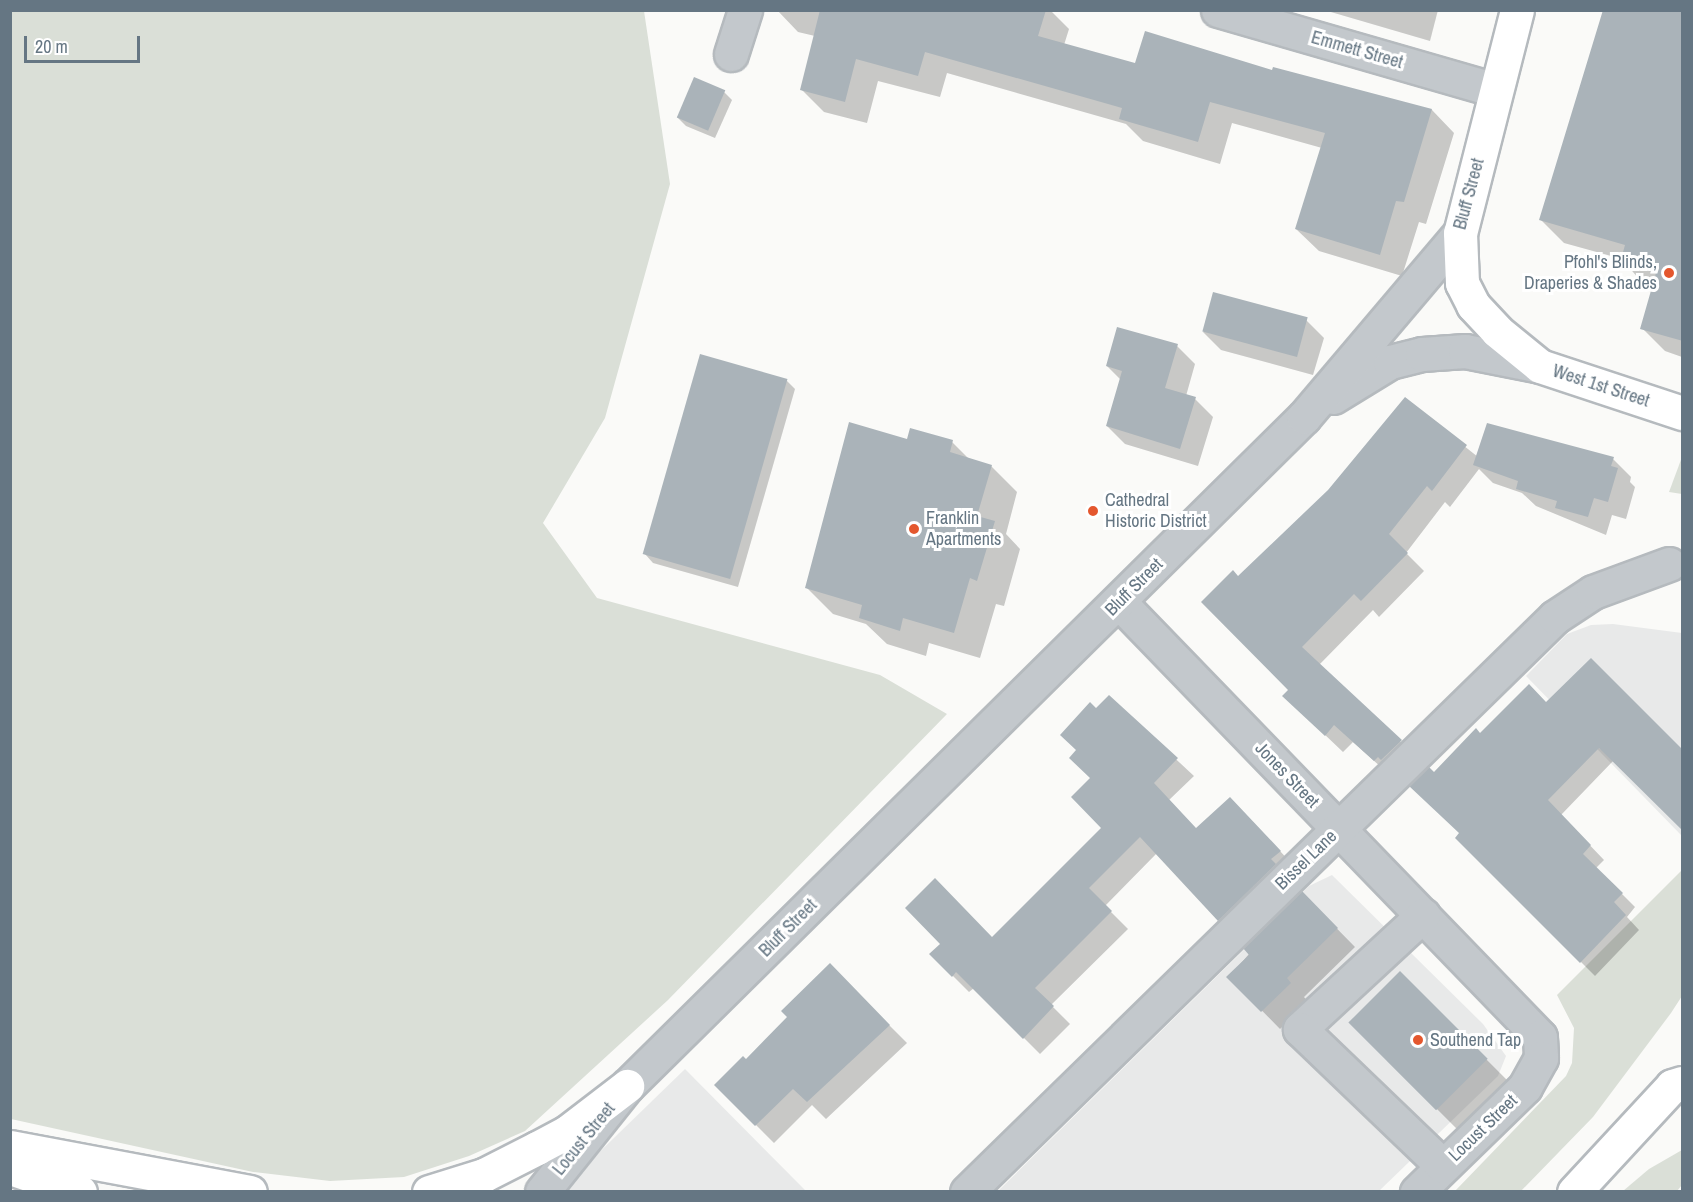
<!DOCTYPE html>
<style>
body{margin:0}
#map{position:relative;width:1693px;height:1202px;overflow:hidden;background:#fafaf8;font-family:"Archivo Narrow",sans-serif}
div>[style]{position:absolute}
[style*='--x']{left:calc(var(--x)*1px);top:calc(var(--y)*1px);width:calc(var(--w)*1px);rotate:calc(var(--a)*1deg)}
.built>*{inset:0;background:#e8e9e9}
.green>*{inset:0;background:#dadfd7}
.shadow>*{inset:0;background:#0003;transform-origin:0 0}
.building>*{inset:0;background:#aab3b9;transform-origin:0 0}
.roads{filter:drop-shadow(2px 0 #b5babe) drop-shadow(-2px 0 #b5babe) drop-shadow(0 2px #b5babe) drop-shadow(0 -2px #b5babe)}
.minor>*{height:33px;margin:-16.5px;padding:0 16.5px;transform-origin:16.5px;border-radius:16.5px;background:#c3c8cc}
.major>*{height:33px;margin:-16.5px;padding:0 16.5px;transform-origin:16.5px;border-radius:16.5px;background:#fff}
.highway>*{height:33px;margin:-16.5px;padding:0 16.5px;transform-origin:16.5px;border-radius:16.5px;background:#fff}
.dots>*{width:16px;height:16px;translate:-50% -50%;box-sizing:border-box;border:3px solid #fff;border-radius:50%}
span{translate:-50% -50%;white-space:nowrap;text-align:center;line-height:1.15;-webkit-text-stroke:6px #fff;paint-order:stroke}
.street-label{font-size:18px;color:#657683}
.poi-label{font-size:18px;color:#657683}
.right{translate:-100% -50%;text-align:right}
.left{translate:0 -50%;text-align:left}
.frame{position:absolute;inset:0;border:12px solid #657683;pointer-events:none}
.scale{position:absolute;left:24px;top:36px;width:116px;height:27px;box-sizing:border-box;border:3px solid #657683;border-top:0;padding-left:8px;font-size:18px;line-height:21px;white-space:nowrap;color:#657683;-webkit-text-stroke:4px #fff;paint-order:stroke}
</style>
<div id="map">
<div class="built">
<div style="clip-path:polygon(1613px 624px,1682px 633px,1682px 836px,1526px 676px,1567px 634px,1591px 625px)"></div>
<div style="clip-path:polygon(1332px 875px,1483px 1024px,1506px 1056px,1498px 1076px,1379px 1191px,997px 1192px,1309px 886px)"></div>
<div style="clip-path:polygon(685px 1069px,806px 1191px,561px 1192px,583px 1168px)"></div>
</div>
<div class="green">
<div style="clip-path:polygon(10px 11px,644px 11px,670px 184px,605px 418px,543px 523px,597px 598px,880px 675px,947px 714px,668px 1000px,525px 1131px,469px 1156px,404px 1177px,330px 1181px,253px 1172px,11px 1119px)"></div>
<div style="clip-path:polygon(1682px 457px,1682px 494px,1669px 492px)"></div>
<div style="clip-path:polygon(1682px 870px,1682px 996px,1671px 1013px,1593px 1117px,1521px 1191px,1455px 1191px,1566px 1076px,1572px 1063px,1574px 1028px,1557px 995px)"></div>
<div style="clip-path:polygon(1682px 1150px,1682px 1185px,1677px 1191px,1623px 1191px,1649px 1169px)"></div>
</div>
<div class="shadow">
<div style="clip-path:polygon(777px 10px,1050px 10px,1069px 29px,1064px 45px,1136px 65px,1273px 72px,1274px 68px,1432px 110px,1454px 133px,1426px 224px,1419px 222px,1402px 276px,1319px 251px,1296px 229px,1322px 148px,1232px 123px,1220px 164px,1143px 141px,1126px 124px,947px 73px,940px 97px,878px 81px,867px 123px,824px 112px,801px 89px,815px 36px,798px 32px)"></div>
<div style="clip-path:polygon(1324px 10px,1438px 10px,1430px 41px)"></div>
<div style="clip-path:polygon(1682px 10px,1682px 357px,1665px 351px,1642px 328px,1653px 288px,1644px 285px,1622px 259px,1564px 243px,1541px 220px)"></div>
<div style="clip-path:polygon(724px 92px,732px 100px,715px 138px,686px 126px,677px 117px)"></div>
<div style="clip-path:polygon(1306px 320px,1324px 338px,1313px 375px,1221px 350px,1203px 332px)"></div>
<div style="clip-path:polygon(1177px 346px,1195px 364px,1186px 396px,1195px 399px,1213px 417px,1198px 466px,1125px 444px,1107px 426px,1121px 380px,1107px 366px)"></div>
<div style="clip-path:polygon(786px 380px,795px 389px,738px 587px,653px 563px,645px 554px)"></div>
<div style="clip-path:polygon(1405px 399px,1478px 457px,1613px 459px,1631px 477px,1630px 482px,1635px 487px,1626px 519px,1612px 515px,1606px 535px,1536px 506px,1522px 493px,1493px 483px,1479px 469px,1450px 507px,1445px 502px,1406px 553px,1424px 571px,1379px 617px,1373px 610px,1319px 665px,1419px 759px,1392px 777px,1353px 742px,1343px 752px,1302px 713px,1238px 578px,1329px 491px)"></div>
<div style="clip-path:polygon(908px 441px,952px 442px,970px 460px,991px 466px,1017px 492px,1006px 534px,1020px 549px,1004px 606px,996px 604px,980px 658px,929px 643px,926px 656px,887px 644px,866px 624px,833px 614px,807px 588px)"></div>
<div style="clip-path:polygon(1109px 697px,1194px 776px,1169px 800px,1197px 830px,1246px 815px,1296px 868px,1235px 936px,1157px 853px,1105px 906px,1128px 929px,1051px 1005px,1070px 1024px,1040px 1054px,974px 988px,969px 992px,931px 954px,992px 939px,1103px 828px,1092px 778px,1077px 751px,1096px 710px)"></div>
<div style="clip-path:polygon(1546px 704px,1614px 760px,1561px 815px,1604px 860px,1596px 868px,1635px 907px,1627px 917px,1639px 930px,1595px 976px,1457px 838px,1461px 834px,1434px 774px,1480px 735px)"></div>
<div style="clip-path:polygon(1302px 893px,1355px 947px,1304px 997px,1308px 1002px,1280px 1029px,1229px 977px)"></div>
<div style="clip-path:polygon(829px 965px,907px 1043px,826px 1119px,812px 1105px,774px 1143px,716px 1085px,746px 1061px,789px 1017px)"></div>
<div style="left:1400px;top:973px;width:159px;height:70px;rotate:45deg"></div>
</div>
<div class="building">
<div style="clip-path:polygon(820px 10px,1046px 10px,1038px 36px,1135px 63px,1145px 31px,1272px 70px,1273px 67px,1432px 109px,1404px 202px,1396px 201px,1380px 255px,1295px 229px,1325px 133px,1210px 102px,1198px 142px,1119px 119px,1122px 108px,925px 52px,918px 76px,856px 59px,845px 102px,800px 90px)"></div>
<div style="clip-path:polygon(1603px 10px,1683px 10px,1683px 341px,1640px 329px,1656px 273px,1620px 263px,1625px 245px,1539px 220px)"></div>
<div style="left:694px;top:77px;width:34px;height:44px;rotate:23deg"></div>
<div style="left:1213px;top:292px;width:98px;height:41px;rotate:15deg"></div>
<div style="clip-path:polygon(1117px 327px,1178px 344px,1165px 388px,1196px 397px,1180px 449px,1106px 426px,1122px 371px,1106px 366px)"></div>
<div style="left:700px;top:354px;width:91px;height:208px;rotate:16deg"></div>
<div style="clip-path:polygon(1405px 397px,1467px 445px,1432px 491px,1427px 486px,1389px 534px,1408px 553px,1361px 601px,1354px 594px,1302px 647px,1402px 740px,1381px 760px,1378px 757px,1374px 761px,1334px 725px,1325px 736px,1282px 696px,1288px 690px,1201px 602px,1233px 570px,1238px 576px,1328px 490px)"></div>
<div style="clip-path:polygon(849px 422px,907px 439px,910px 428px,953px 440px,950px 452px,992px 465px,977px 516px,995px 521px,977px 581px,970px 578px,954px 633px,903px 618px,900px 631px,859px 618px,862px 605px,805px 588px)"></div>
<div style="clip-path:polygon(1487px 423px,1614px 457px,1611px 466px,1618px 468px,1608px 502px,1594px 498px,1588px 517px,1555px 508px,1557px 501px,1516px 489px,1518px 481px,1473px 465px)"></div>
<div style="clip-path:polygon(1591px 658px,1683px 750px,1683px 831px,1599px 748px,1548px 800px,1591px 845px,1583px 854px,1623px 893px,1614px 902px,1626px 915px,1580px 963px,1455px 838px,1459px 833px,1409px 786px,1429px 767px,1434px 772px,1476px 728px,1480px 733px,1529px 684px,1546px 702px)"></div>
<div style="clip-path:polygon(1109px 695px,1178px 758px,1154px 783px,1196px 828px,1230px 797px,1281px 851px,1271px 859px,1276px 864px,1218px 921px,1140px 837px,1089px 888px,1112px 911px,1035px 988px,1054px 1006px,1023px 1039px,956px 972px,952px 977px,929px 954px,940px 944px,905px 908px,935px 878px,992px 937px,1101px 828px,1071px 797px,1090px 778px,1069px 758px,1076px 750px,1060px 735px,1090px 702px,1096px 708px)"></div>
<div style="clip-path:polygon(1302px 891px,1338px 928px,1287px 978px,1291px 983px,1261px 1012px,1226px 977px,1249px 955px,1243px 948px)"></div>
<div style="clip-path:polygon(830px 963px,890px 1025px,807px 1102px,793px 1089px,755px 1126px,714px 1085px,743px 1056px,746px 1059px,787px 1017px,781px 1011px)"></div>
<div style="left:1400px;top:971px;width:124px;height:73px;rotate:45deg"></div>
</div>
<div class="roads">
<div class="minor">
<div style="--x:1218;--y:10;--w:289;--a:16.1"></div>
<div style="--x:731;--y:54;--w:46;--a:-72.3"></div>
<div style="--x:1333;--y:397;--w:67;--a:-31.6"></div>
<div style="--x:1390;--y:362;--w:33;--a:-14"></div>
<div style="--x:1422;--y:354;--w:43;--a:-4"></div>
<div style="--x:1465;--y:351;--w:76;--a:11.3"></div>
<div style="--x:1119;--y:602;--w:605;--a:45.94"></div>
<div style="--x:1540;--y:1037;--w:21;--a:87"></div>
<div style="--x:1541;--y:1058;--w:33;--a:119"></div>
<div style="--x:1525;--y:1087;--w:151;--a:135.8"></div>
<div style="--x:1423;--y:915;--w:168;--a:137.2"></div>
<div style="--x:1300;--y:1029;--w:198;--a:43.8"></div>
<div style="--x:542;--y:1192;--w:136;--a:-51.3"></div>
<div style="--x:627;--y:1086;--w:952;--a:-44.66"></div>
<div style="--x:1304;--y:417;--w:241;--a:-49.7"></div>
<div style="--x:967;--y:1192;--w:822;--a:-44.36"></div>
<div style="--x:1555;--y:617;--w:45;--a:-33.3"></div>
<div style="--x:1593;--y:592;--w:81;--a:-20.2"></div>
</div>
<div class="major">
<div style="--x:1517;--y:10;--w:230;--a:104.3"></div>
<div style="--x:1460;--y:233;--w:50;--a:87.7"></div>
<div style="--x:1462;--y:283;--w:25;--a:63"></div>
<div style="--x:1473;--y:305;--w:35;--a:47"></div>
<div style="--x:1497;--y:331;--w:55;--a:39.1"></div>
<div style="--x:1540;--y:366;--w:150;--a:18.3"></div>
</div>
<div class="highway">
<div style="--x:10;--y:1147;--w:244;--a:10.6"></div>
<div style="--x:10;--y:1168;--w:74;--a:18.9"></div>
<div style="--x:429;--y:1192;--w:58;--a:-17.2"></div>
<div style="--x:484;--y:1175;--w:59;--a:-27"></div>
<div style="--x:537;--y:1148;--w:34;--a:-28"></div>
<div style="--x:567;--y:1132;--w:76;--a:-37.5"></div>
<div style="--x:1574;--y:1192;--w:144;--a:-47.2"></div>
<div style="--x:1672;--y:1086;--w:10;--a:-17"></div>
</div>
</div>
<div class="dots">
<div style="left:1669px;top:273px;background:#e4572e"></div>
<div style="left:1093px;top:511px;background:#e4572e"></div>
<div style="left:914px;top:529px;background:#e4572e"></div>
<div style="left:1418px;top:1040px;background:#e4572e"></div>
</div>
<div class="street-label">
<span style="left:1357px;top:50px;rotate:16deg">Emmett Street</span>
<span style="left:1469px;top:194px;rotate:-75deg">Bluff Street</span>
<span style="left:1601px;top:386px;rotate:18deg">West 1st Street</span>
<span style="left:1134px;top:587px;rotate:-45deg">Bluff Street</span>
<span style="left:1287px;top:775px;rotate:46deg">Jones Street</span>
<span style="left:1306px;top:860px;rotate:-44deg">Bissel Lane</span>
<span style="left:788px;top:928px;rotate:-45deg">Bluff Street</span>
<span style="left:1483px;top:1128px;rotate:-44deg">Locust Street</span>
<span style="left:584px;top:1139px;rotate:-51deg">Locust Street</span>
</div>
<div class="poi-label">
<span class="right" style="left:1657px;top:273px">Pfohl's Blinds,<br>Draperies &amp; Shades</span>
<span class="left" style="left:1105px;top:511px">Cathedral<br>Historic District</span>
<span class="left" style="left:926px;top:529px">Franklin<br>Apartments</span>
<span class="left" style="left:1430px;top:1040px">Southend Tap</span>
</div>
<div class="frame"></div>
<div class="scale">20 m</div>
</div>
